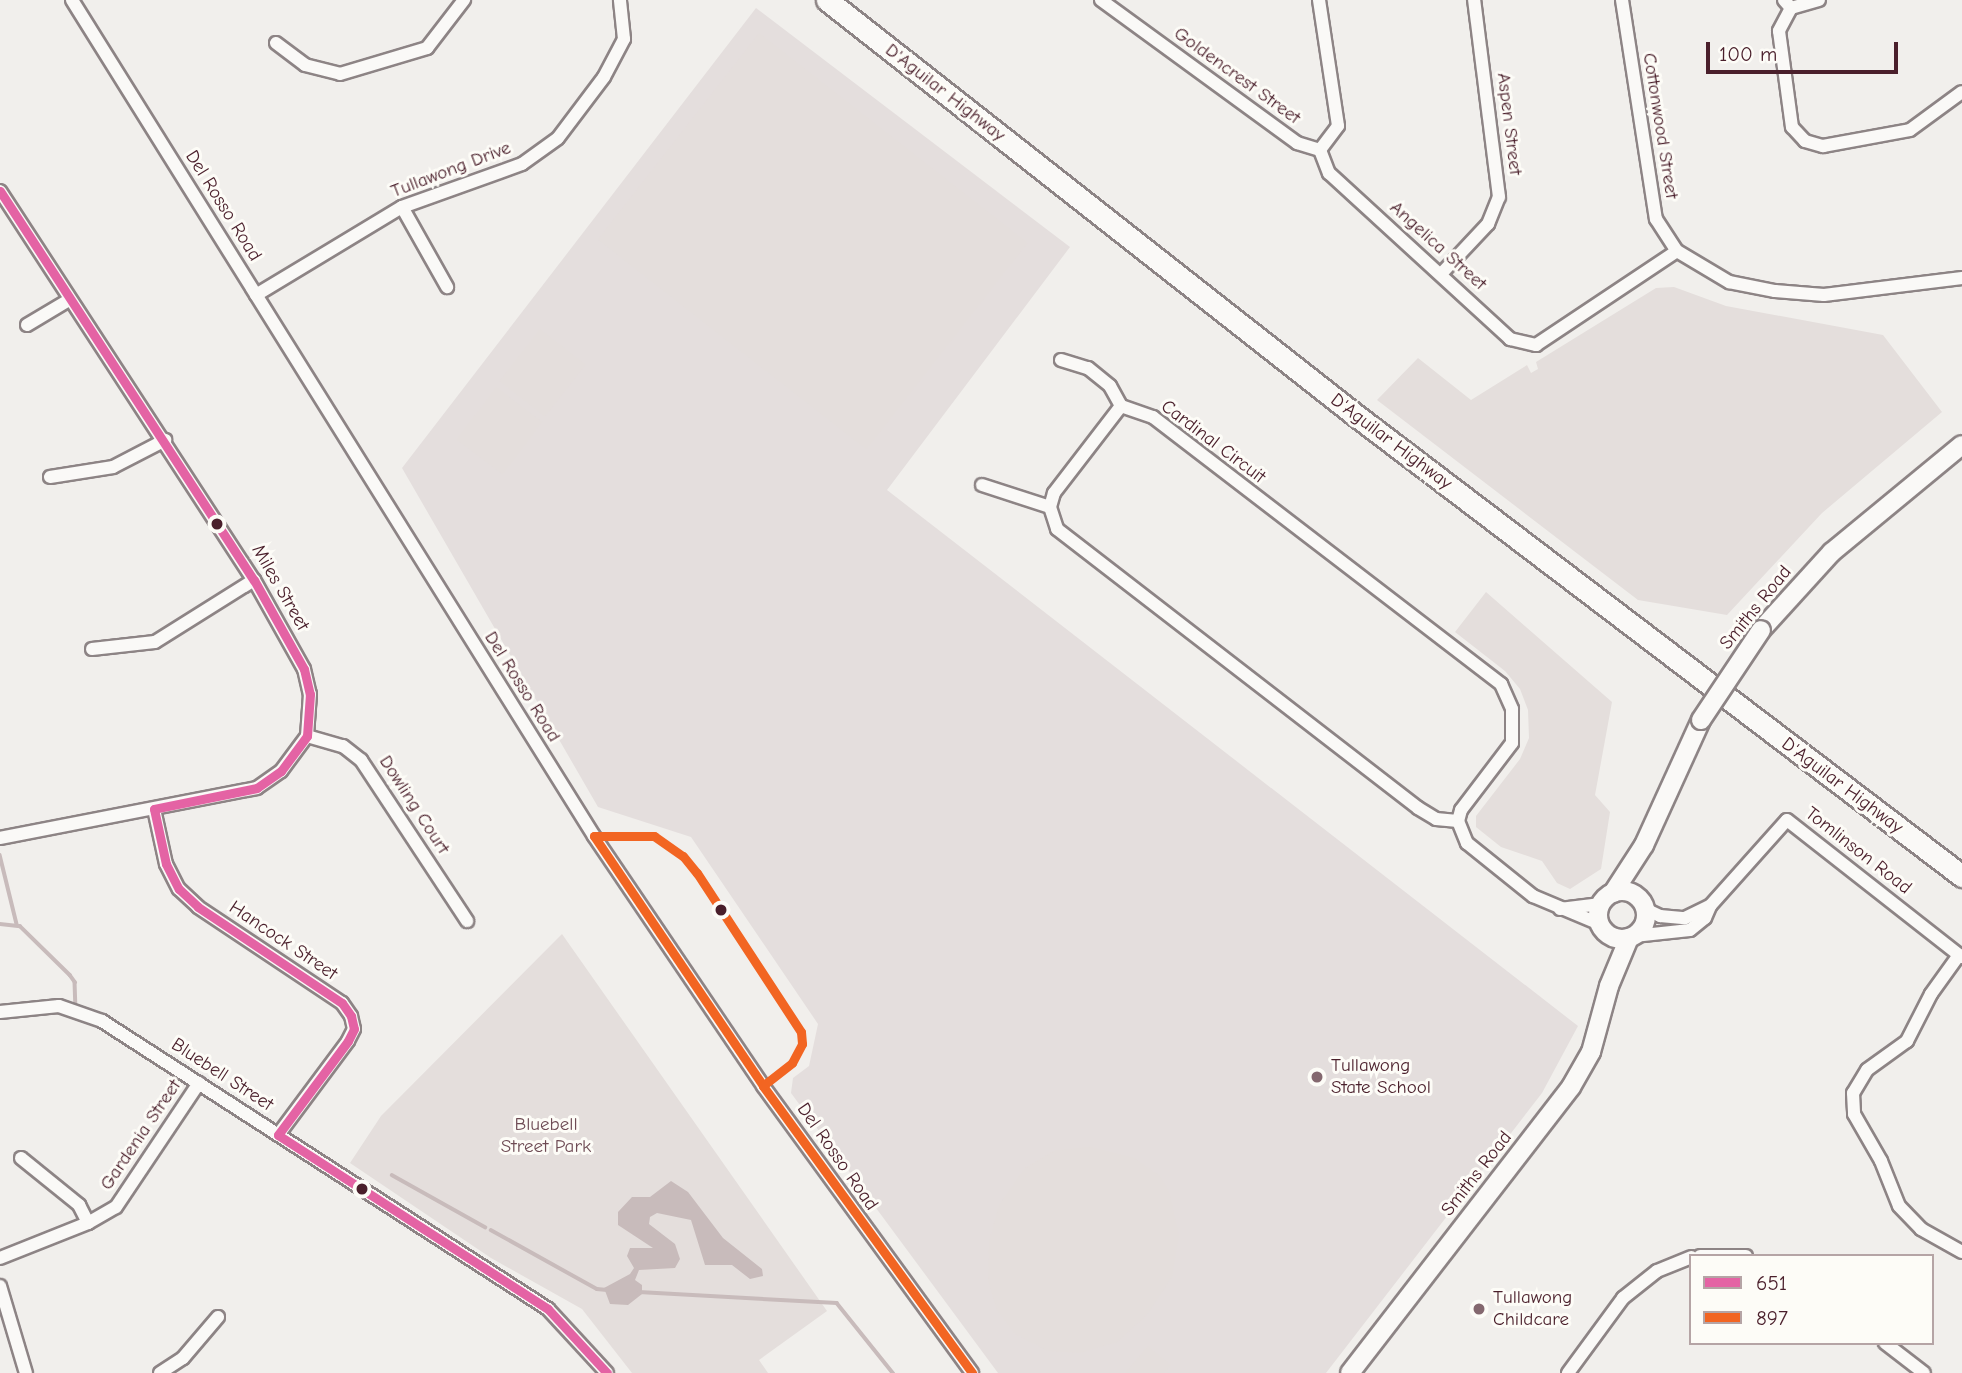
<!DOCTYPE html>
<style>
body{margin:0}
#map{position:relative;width:1962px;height:1373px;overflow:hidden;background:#f1efec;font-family:"Comic Neue",sans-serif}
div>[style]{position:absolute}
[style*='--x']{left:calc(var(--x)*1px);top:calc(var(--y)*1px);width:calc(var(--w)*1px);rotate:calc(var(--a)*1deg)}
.built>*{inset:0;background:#e4dedd}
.green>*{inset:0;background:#e4dedc;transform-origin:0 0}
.water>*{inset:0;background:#c8bbbb}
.stream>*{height:3.5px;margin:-1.75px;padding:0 1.75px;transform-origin:1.75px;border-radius:1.75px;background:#c8bbbb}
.roads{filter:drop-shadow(2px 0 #8d8485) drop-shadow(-2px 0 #8d8485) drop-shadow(0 2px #8d8485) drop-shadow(0 -2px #8d8485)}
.minor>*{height:12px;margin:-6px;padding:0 6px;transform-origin:6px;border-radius:6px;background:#faf9f7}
.secondary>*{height:18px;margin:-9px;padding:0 9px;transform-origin:9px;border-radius:9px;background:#faf9f7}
.secondary>.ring{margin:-9px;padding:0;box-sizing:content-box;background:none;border:18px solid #faf9f7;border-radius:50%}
.trunk>*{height:21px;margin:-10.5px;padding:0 10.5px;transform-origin:10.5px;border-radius:10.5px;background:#faf9f7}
.bridges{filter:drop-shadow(2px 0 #8d8485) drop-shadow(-2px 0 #8d8485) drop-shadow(0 2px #8d8485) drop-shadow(0 -2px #8d8485)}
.secondary-bridge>*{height:18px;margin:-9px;padding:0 9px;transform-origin:9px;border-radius:9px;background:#faf9f7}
.bus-1>*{height:9px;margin:-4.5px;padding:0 4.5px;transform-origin:4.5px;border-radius:4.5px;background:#e463a4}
.bus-2>*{height:9px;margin:-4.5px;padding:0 4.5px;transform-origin:4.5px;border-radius:4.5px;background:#f26522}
.dots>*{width:19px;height:19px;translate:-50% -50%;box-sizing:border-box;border:4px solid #fdfcf7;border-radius:50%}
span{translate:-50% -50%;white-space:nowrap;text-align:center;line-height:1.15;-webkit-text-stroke:6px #fdfcf7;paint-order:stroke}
.street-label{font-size:19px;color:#4a1f2b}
.poi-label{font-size:19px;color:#4a1f2b}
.left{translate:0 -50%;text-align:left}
.park-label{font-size:19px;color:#6e4b54}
.legend{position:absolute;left:1689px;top:1254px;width:245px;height:91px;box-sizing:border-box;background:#fdfcf7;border:2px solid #b5a4a5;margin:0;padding:9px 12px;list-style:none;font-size:21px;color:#4a1f2b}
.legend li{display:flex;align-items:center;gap:14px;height:35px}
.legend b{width:35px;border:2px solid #b5a4a5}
.scale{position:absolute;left:1706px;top:42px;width:192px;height:32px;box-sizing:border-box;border:4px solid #4a1f2b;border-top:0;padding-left:9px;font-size:21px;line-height:24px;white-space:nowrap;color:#4a1f2b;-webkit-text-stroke:5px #fdfcf7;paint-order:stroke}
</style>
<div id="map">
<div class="built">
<div style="clip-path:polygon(756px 8px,1070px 247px,887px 490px,1578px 1026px,1542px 1093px,1326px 1373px,998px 1373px,791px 1093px,793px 1078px,809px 1066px,818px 1024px,691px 837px,598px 807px,402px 468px)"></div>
</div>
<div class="green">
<div style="left:759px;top:33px;width:341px;height:262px;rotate:38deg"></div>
<div style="clip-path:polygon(1674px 287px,1726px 306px,1883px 335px,1942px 412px,1822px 513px,1727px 615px,1638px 600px,1377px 400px,1418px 358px,1471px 400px,1527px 365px,1531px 373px,1538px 369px,1536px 362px,1656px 288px)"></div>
<div style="left:540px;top:329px;width:58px;height:66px;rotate:38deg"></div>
<div style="left:496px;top:387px;width:58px;height:66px;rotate:37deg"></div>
<div style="clip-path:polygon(1486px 592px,1612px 702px,1595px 795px,1610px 812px,1601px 869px,1570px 889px,1557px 883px,1542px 861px,1501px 847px,1476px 827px,1476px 816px,1520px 759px,1529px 738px,1528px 710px,1520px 689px,1505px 671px,1455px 632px)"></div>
<div style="clip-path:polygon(562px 934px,827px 1311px,759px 1360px,768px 1373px,632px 1373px,582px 1309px,491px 1258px,350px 1163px,381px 1116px)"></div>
<div style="clip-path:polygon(1090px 1147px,1134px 1158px,1159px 1175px,1169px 1191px,1179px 1235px,1172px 1277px,1147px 1315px,1117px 1342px,1080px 1353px,1048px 1351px,1015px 1334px,997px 1310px,988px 1280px,989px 1242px,999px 1205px,1024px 1169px,1054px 1151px)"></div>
<div style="clip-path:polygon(1148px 1346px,1171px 1365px,1164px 1373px,1125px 1373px)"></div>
</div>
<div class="water">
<div style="clip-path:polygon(671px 1181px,688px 1192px,723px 1238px,762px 1269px,763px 1276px,750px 1279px,732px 1265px,705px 1265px,691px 1220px,657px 1213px,650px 1217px,649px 1224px,675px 1244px,680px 1259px,675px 1268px,639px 1270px,635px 1280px,642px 1285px,642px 1294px,628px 1305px,610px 1304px,604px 1288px,630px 1274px,634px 1268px,627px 1256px,630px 1248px,653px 1248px,618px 1225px,618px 1212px,632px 1197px,650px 1197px)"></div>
</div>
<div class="stream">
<div style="--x:0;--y:855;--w:71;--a:76.2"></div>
<div style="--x:0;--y:924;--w:20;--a:6"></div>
<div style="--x:20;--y:926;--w:70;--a:44.4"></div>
<div style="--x:70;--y:975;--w:9;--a:54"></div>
<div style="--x:75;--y:982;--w:25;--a:88"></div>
<div style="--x:392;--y:1175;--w:107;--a:29.2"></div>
<div style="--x:491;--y:1230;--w:121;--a:29.1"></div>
<div style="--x:597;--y:1289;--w:10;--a:6"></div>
<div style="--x:639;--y:1292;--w:198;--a:3.2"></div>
<div style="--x:837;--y:1303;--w:90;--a:51.3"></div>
</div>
<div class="roads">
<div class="minor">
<div style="--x:72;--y:0;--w:986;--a:58.02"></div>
<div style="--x:594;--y:836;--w:302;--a:55.9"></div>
<div style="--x:763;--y:1086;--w:355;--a:53.9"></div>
<div style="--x:1101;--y:0;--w:243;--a:36.1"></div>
<div style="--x:1297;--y:143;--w:24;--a:17"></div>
<div style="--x:1319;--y:0;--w:127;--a:81.4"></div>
<div style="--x:1338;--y:126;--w:30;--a:127"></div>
<div style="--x:1320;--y:150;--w:25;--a:69"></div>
<div style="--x:1329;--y:173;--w:246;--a:42.5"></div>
<div style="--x:1510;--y:339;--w:27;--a:13"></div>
<div style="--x:1536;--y:345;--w:169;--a:-33.7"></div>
<div style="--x:1622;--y:0;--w:222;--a:81.2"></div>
<div style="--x:1656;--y:219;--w:38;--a:57"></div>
<div style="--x:1677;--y:251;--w:61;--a:30.8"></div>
<div style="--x:1729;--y:282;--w:47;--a:11.1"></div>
<div style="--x:1775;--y:291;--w:49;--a:4.7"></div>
<div style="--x:1824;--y:295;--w:139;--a:-7"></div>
<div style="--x:1784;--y:0;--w:11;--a:49"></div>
<div style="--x:1791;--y:8;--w:26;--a:118"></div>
<div style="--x:1779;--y:31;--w:97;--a:82.3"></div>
<div style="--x:1792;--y:127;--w:19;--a:47"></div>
<div style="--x:1805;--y:141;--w:19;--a:16"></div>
<div style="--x:1823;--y:146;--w:88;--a:-10.4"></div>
<div style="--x:1910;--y:130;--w:64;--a:-36.2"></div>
<div style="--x:1791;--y:8;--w:29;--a:-16"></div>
<div style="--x:276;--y:43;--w:36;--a:37"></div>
<div style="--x:305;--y:65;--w:36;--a:14"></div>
<div style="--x:340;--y:74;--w:91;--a:-16.6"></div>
<div style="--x:427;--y:48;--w:61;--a:-52.4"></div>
<div style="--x:0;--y:191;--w:465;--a:56.9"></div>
<div style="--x:254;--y:580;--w:102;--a:60.7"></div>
<div style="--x:304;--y:669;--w:26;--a:77"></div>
<div style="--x:310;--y:694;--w:42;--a:94.1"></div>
<div style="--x:307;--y:736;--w:44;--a:126.6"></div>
<div style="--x:281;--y:771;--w:29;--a:145"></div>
<div style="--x:257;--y:788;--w:262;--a:169"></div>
<div style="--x:402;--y:207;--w:92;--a:60.6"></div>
<div style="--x:1441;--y:274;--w:69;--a:-46.8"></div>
<div style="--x:1488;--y:224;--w:29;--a:-68"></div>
<div style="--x:1499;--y:197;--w:199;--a:-97.2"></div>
<div style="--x:256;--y:295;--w:170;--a:-31.1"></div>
<div style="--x:402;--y:207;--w:127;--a:-19.7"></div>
<div style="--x:522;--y:164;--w:44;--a:-35.8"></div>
<div style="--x:558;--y:138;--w:76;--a:-53"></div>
<div style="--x:604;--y:77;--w:43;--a:-62.2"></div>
<div style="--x:624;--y:39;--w:39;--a:-96"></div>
<div style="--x:27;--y:325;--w:49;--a:-30.8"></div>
<div style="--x:1061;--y:360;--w:28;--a:17"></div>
<div style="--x:1088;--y:368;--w:28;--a:39"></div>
<div style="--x:1110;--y:386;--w:23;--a:61"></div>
<div style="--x:1121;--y:406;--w:110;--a:127.6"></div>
<div style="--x:1054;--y:493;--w:15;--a:106"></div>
<div style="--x:1050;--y:507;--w:23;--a:72"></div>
<div style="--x:1057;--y:529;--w:456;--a:37.7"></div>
<div style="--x:1418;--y:808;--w:21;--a:31"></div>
<div style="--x:1436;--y:819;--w:22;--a:5"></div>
<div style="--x:1458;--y:821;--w:24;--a:68"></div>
<div style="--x:1467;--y:843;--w:85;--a:38.8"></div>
<div style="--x:1533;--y:896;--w:73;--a:22.7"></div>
<div style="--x:1121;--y:406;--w:34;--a:19"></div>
<div style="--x:1153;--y:417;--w:439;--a:37.5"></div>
<div style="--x:1501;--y:684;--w:27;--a:66"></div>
<div style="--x:1512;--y:709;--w:34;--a:90"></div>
<div style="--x:1512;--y:743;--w:84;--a:127.3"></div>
<div style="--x:1461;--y:810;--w:11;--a:105"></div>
<div style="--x:50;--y:477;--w:64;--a:-9"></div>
<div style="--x:113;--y:467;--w:59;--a:-27.4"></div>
<div style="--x:982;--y:485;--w:71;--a:17.9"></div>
<div style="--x:92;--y:649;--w:63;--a:-6.3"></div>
<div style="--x:155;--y:642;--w:117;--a:-32.1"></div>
<div style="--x:307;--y:736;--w:37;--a:16"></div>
<div style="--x:343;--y:746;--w:23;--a:38"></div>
<div style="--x:361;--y:760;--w:193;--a:56.6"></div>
<div style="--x:154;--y:809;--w:56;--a:77.7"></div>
<div style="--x:166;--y:864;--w:28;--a:63"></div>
<div style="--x:179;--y:889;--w:26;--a:43"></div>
<div style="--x:198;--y:907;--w:173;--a:33.7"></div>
<div style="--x:342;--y:1003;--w:16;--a:55"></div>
<div style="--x:351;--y:1016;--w:13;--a:77"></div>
<div style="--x:354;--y:1029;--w:13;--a:117"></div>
<div style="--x:348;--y:1041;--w:117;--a:126.7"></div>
<div style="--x:1560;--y:909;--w:41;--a:-7"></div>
<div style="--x:1645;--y:909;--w:17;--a:25"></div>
<div style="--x:1660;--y:916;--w:25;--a:5"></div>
<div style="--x:1685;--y:918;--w:28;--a:-26"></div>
<div style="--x:1710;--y:906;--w:115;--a:-48.2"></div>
<div style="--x:1787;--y:820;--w:222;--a:38.1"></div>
<div style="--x:1634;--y:936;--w:56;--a:-6.1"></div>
<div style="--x:1690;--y:930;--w:19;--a:-39"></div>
<div style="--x:1705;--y:918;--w:13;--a:-67"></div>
<div style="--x:1959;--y:955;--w:48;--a:125.7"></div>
<div style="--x:1931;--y:994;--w:53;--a:117.1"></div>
<div style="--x:1907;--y:1041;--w:49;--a:144.1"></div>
<div style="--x:1867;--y:1070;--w:27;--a:121"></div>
<div style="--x:1853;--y:1093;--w:21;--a:87"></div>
<div style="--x:1854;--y:1114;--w:54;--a:60.1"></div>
<div style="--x:1881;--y:1161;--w:48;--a:68.2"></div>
<div style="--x:1899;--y:1206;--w:32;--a:46"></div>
<div style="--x:1921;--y:1229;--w:47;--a:29.3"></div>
<div style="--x:0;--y:1012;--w:59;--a:-5.8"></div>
<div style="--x:59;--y:1006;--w:46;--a:19.2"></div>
<div style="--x:102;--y:1021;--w:531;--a:32.85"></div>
<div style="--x:548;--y:1309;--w:87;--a:47.3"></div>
<div style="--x:21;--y:1158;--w:75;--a:39"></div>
<div style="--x:79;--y:1205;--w:20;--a:63"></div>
<div style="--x:1700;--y:1256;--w:46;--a:0"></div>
<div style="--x:0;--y:1258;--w:95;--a:-21.7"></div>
<div style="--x:88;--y:1223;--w:32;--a:-30"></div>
<div style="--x:116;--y:1207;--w:149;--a:-56.2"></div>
<div style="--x:0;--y:1286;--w:91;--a:73.4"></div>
<div style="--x:1885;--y:1343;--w:49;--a:37.6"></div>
<div style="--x:160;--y:1373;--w:27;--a:-33"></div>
<div style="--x:183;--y:1358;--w:54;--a:-49.5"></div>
<div style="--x:1568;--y:1373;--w:93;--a:-53.7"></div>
<div style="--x:1623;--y:1298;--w:43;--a:-38.5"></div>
<div style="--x:1657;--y:1271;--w:37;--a:-22"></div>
</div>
<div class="secondary">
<div style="--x:1761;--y:630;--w:105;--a:-47.7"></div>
<div style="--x:1832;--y:552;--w:168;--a:-39.5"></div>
<div class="ring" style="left:1598px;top:891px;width:30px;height:30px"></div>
<div style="--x:1613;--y:893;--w:57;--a:-57.1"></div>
<div style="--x:1644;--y:845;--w:137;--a:-65.5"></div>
<div style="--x:1350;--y:1373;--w:361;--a:-52.3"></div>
<div style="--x:1571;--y:1087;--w:40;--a:-60.3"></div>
<div style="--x:1591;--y:1052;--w:68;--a:-74.7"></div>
<div style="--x:1609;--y:986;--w:52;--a:-67.4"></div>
</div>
<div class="trunk">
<div style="--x:827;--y:0;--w:670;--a:38.15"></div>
<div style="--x:1354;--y:414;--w:764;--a:37.23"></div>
</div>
</div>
<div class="bridges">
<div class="secondary-bridge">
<div style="--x:1701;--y:720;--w:108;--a:-56.3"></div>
</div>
</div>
<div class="bus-1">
<div style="--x:0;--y:191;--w:465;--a:56.9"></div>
<div style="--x:254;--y:580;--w:102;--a:60.7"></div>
<div style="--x:304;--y:669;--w:26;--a:77"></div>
<div style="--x:310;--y:694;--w:42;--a:94.1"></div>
<div style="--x:307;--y:736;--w:44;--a:126.6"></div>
<div style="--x:281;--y:771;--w:29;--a:145"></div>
<div style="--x:257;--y:788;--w:105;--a:168.5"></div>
<div style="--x:154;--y:809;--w:56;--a:77.7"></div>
<div style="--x:166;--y:864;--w:28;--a:63"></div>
<div style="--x:179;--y:889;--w:26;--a:43"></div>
<div style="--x:198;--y:907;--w:173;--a:33.7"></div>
<div style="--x:342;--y:1003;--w:16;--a:55"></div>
<div style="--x:351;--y:1016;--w:13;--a:77"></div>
<div style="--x:354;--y:1029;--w:13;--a:117"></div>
<div style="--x:348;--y:1041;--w:117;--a:126.7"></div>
<div style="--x:278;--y:1135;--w:321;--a:32.8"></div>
<div style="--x:548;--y:1309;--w:87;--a:47.3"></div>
</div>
<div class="bus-2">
<div style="--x:594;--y:836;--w:302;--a:55.9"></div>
<div style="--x:763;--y:1086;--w:355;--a:53.9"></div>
<div style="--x:594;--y:836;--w:60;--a:0"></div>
<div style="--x:654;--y:836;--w:35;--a:35"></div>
<div style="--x:683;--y:856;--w:22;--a:51"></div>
<div style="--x:697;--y:873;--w:190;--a:56.8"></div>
<div style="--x:801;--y:1032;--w:12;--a:85"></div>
<div style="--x:802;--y:1044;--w:21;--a:118"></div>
<div style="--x:792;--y:1063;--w:37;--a:142"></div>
</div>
<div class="dots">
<div style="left:217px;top:524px;background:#4a1f2b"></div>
<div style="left:721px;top:910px;background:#4a1f2b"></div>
<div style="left:1317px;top:1077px;background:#84686f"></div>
<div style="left:362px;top:1189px;background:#4a1f2b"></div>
<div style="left:1479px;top:1309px;background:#84686f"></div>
</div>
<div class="street-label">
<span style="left:1237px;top:76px;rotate:36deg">Goldencrest Street</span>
<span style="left:945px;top:93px;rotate:38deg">D'Aguilar Highway</span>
<span style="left:1509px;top:124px;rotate:83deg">Aspen Street</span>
<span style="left:1660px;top:126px;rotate:81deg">Cottonwood Street</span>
<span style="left:451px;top:170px;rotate:-21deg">Tullawong Drive</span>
<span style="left:223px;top:206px;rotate:58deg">Del Rosso Road</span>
<span style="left:1438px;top:246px;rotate:42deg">Angelica Street</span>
<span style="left:1213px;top:442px;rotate:37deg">Cardinal Circuit</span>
<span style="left:1391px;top:442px;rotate:37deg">D'Aguilar Highway</span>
<span style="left:280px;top:588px;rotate:60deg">Miles Street</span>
<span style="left:1756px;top:608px;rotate:-51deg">Smiths Road</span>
<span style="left:522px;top:687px;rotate:58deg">Del Rosso Road</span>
<span style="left:1842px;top:786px;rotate:37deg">D'Aguilar Highway</span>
<span style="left:414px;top:805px;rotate:57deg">Dowling Court</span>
<span style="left:1858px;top:851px;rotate:38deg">Tomlinson Road</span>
<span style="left:283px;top:941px;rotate:34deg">Hancock Street</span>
<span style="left:222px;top:1075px;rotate:33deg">Bluebell Street</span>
<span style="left:141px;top:1135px;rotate:-56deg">Gardenia Street</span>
<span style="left:837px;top:1157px;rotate:55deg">Del Rosso Road</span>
<span style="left:1477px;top:1174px;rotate:-52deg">Smiths Road</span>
</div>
<div class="poi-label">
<span class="left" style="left:1331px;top:1077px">Tullawong<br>State School</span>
<span class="left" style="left:1493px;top:1309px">Tullawong<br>Childcare</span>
</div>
<div class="park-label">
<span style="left:546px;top:1136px">Bluebell<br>Street Park</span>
</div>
<ul class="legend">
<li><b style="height:9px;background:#e463a4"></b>651</li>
<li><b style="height:9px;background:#f26522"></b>897</li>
</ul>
<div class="scale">100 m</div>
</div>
